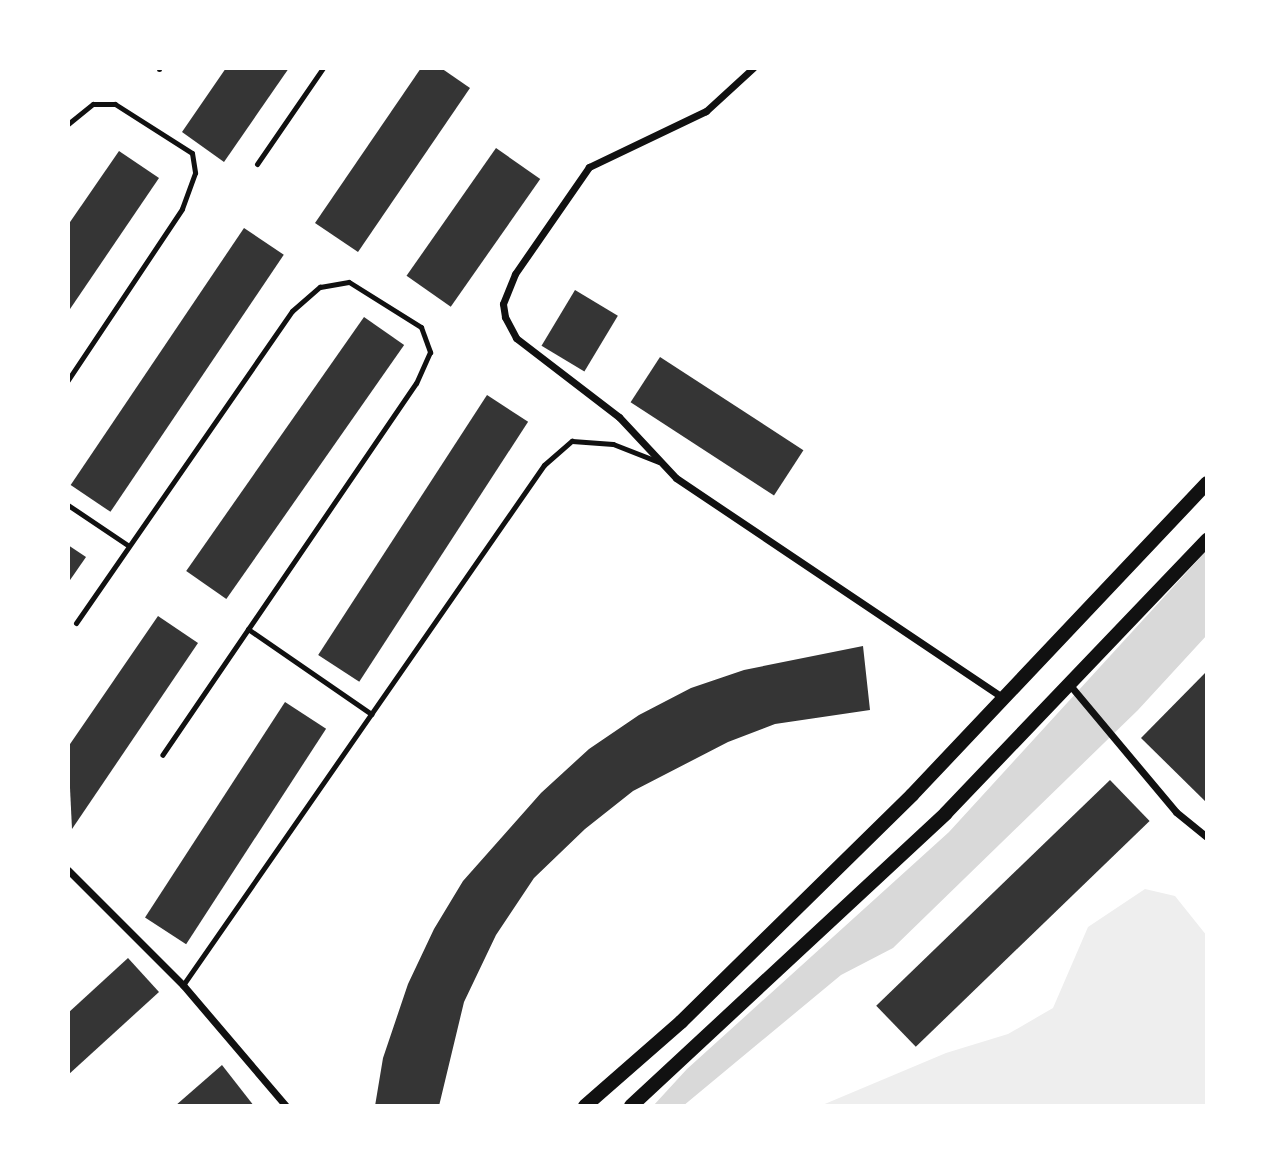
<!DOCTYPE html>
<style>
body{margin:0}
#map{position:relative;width:1275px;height:1174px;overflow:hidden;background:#fff;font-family:"Fira Sans Condensed",sans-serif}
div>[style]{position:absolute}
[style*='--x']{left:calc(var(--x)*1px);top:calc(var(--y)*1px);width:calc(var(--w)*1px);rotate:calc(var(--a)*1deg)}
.green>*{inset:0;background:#eee}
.water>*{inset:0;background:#d9d9d9}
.building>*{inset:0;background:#353535;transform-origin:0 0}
.service>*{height:5px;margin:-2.5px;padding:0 2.5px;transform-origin:2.5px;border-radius:2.5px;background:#111}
.minor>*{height:7px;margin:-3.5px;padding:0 3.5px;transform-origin:3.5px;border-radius:3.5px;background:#111}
.secondary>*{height:14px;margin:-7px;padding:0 7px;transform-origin:7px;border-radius:7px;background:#111}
span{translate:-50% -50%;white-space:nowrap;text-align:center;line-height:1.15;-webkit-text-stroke:7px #fff;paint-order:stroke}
.frame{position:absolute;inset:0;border:70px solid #fff;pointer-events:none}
</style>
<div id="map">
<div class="green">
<div style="clip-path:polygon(1145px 889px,1175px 896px,1207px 936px,1207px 1106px,820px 1106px,946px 1053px,1008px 1034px,1053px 1008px,1088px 927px)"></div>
</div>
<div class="water">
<div style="clip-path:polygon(1207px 550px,1207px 635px,1138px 710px,893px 948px,841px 975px,683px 1106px,653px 1106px,687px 1069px,949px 832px)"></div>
</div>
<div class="building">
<div style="clip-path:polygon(226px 68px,289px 68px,224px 162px,182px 132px)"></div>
<div style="clip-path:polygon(421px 68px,441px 68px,470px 88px,358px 252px,315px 223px)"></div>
<div style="left:496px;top:148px;width:54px;height:156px;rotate:35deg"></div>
<div style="clip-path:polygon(119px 151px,159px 178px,68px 312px,68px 225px)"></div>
<div style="left:244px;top:228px;width:48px;height:310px;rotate:34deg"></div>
<div style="left:575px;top:290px;width:50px;height:65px;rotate:31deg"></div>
<div style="left:364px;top:317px;width:49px;height:310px;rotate:35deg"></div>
<div style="left:660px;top:357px;width:171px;height:54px;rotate:33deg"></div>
<div style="left:487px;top:395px;width:49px;height:310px;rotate:33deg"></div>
<div style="clip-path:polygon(68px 545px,86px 557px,68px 583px)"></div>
<div style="clip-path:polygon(158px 616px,198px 643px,72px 829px,68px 747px)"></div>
<div style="clip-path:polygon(863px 646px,870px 710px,775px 724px,728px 742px,633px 791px,585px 829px,534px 878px,496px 935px,464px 1002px,439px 1106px,375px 1106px,383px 1058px,408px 984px,434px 929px,463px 881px,541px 793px,589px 749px,639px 715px,691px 688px,744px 670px)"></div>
<div style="clip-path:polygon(1207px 671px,1207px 803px,1141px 738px)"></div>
<div style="left:285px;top:702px;width:49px;height:257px;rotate:33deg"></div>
<div style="left:1110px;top:780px;width:57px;height:325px;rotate:46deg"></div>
<div style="clip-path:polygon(128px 958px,159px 992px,68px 1075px,68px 1013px)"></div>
<div style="clip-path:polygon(222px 1065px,254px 1106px,175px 1106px)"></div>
</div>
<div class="service">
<div style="--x:159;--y:69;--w:1;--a:-90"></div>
<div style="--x:68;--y:124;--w:32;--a:-39"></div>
<div style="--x:93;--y:104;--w:22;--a:0"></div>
<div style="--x:115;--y:104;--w:91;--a:32.5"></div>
<div style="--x:192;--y:153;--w:20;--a:81"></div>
<div style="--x:195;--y:173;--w:38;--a:110"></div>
<div style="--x:182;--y:209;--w:206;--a:123.7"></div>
<div style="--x:257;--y:164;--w:116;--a:-55.5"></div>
<div style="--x:68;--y:505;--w:73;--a:33.9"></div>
<div style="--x:76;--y:623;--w:379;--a:-55.3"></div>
<div style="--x:292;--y:311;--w:37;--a:-41"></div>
<div style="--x:320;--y:287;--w:29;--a:-10"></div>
<div style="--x:349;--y:282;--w:85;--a:32"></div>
<div style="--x:421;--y:327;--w:27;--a:70"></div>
<div style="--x:430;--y:352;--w:34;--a:114"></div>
<div style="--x:416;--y:383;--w:450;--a:124.3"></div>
<div style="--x:248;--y:629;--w:150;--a:34.6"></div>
<div style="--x:183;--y:985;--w:633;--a:-55.23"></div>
<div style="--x:544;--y:465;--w:37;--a:-41"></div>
<div style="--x:572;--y:441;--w:41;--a:4.2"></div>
<div style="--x:613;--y:444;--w:49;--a:21.4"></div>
</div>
<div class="minor">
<div style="--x:753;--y:68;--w:64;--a:137.5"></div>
<div style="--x:706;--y:111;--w:130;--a:154.4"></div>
<div style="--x:589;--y:167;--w:130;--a:124.7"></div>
<div style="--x:515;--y:274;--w:32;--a:112"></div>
<div style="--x:503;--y:304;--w:13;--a:81"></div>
<div style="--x:505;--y:317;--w:24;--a:62"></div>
<div style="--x:516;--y:338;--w:130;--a:37.5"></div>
<div style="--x:619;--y:417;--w:83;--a:46.9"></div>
<div style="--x:676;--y:478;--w:394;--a:33.9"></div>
<div style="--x:1069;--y:684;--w:167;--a:50.1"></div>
<div style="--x:1176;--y:812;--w:40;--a:39"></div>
<div style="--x:68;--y:870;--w:163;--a:45"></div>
<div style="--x:183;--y:985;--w:159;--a:49.6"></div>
</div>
<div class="secondary">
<div style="--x:585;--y:1106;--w:128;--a:-41.2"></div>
<div style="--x:681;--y:1022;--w:324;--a:-44.5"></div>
<div style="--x:912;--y:795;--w:429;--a:-46.6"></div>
<div style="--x:631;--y:1106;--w:430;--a:-42.9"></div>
<div style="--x:946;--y:813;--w:378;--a:-46.3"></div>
</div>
<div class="frame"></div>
</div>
